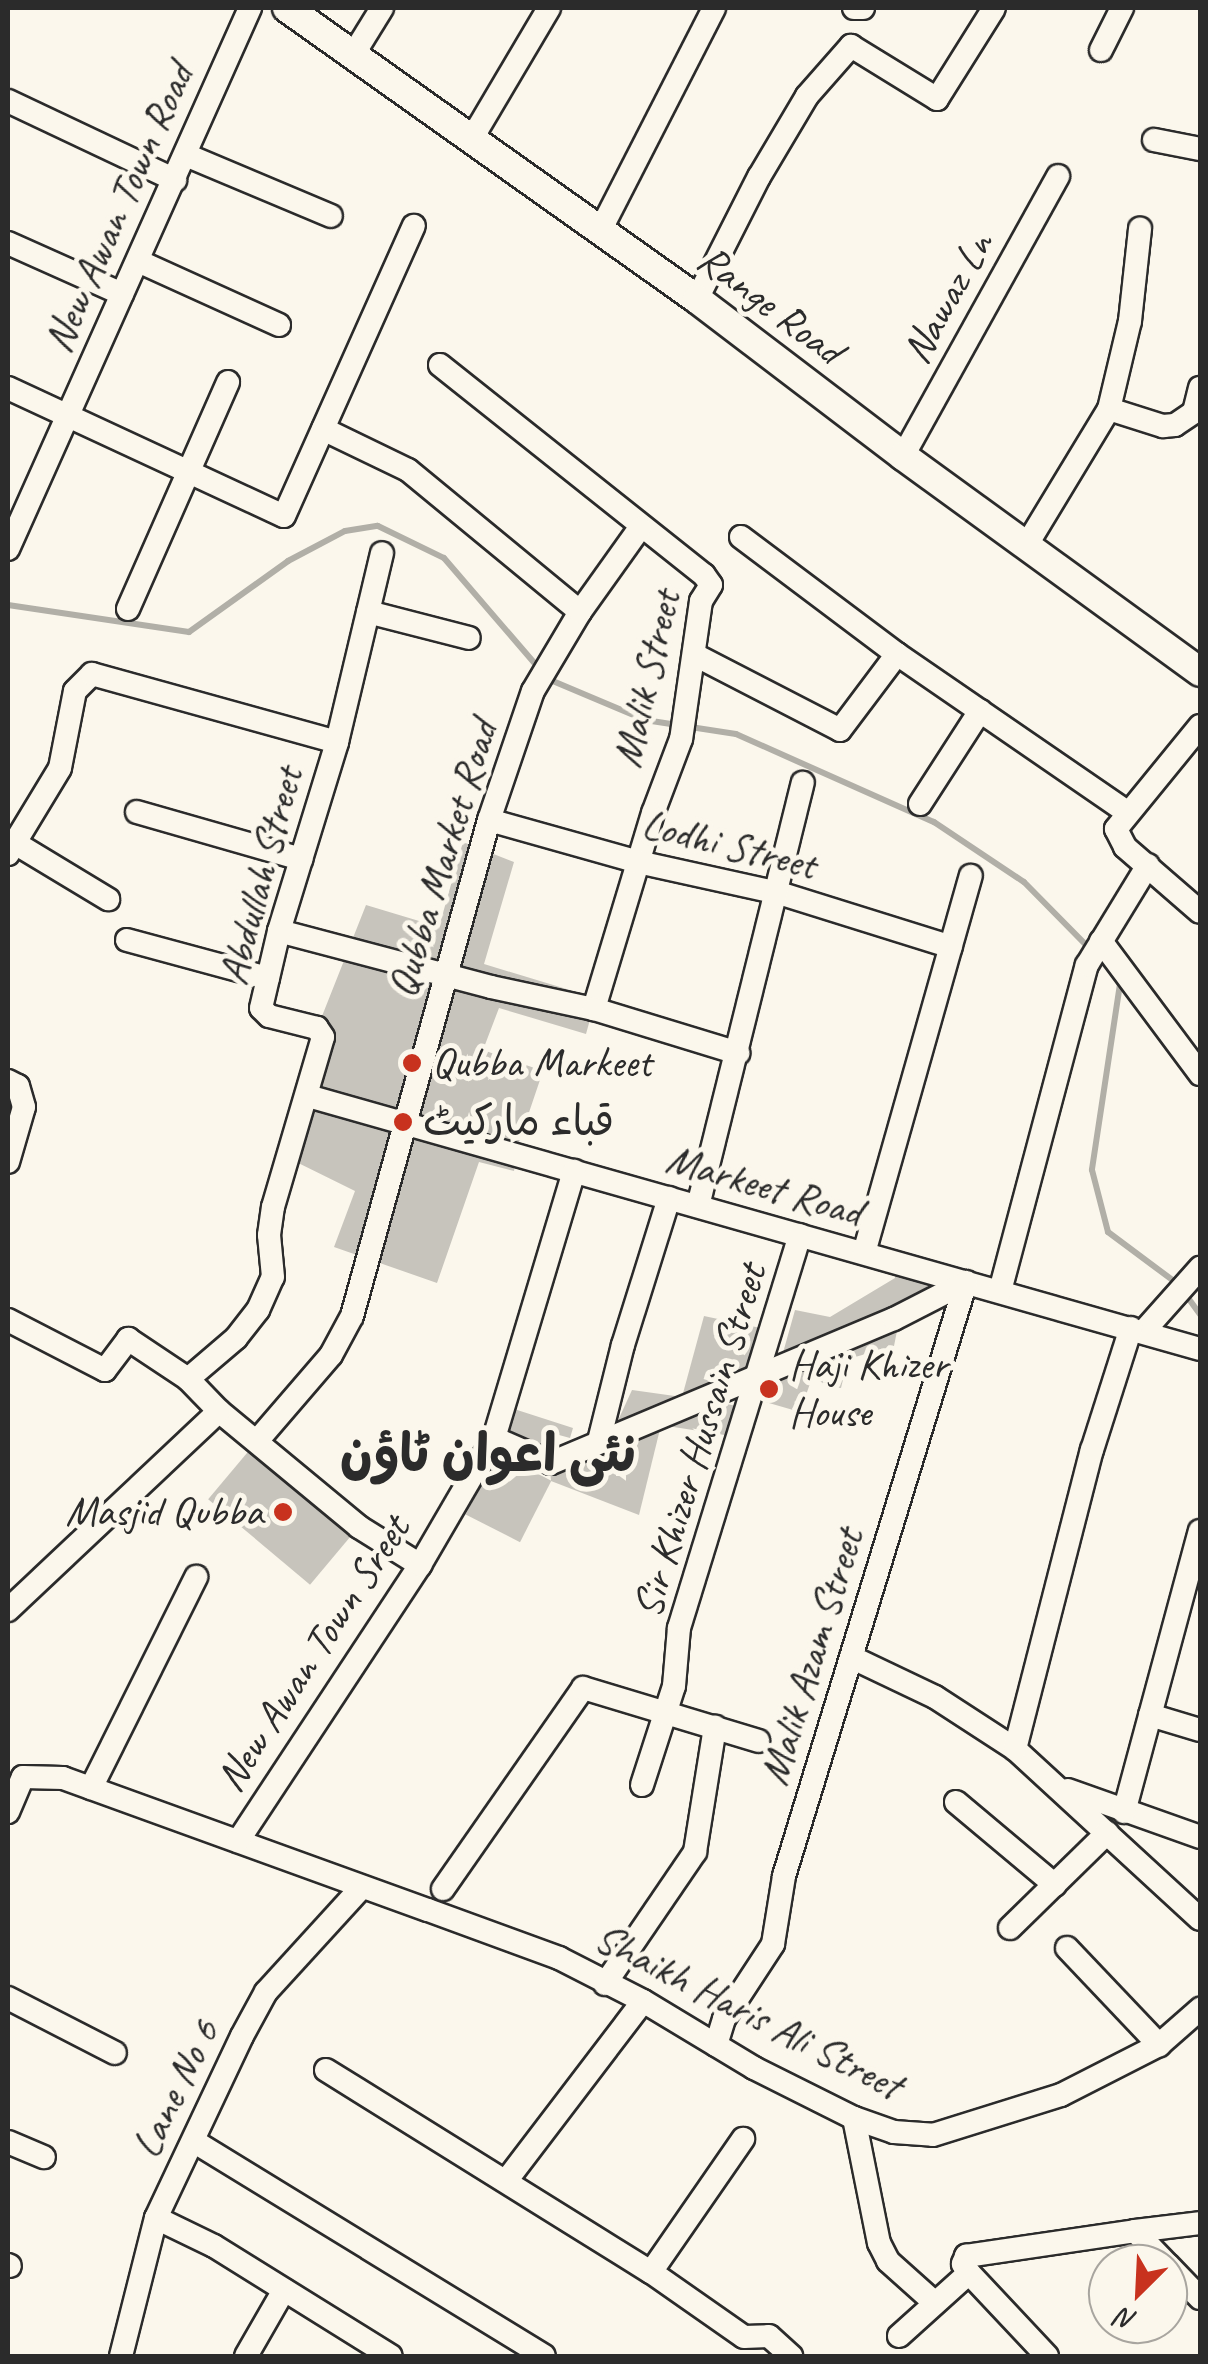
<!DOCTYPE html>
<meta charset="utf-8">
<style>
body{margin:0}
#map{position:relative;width:1208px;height:2364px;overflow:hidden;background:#fbf7ec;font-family:Caveat,"Playpen Sans Arabic",sans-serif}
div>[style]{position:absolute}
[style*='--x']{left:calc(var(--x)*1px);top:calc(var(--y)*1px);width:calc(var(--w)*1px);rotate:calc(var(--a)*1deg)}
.stream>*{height:6px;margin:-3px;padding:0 3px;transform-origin:3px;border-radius:3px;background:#b1afa7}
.building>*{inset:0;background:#c7c4bc;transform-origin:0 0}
.roads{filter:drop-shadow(2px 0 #2b2b2b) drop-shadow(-2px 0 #2b2b2b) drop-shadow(0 2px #2b2b2b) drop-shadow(0 -2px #2b2b2b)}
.minor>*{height:22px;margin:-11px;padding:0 11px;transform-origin:11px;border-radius:11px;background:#fbf7ec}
.major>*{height:28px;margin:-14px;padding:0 14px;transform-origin:14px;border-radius:14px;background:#fbf7ec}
.dots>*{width:28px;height:28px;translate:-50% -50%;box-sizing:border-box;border:5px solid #fbf7ec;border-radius:50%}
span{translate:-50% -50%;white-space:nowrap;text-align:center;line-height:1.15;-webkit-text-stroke:10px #fbf7ec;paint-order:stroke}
.street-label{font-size:42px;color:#2b2b2b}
.poi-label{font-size:42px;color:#2b2b2b}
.left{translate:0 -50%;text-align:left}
.right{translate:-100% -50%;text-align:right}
.district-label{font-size:52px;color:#2b2b2b;font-weight:700}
.frame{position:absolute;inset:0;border:10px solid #2b2b2b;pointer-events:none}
.north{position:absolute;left:1088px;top:2244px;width:100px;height:100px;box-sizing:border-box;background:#fbf7ec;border:2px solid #a8a59f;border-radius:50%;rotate:204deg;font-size:28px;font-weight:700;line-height:40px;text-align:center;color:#2b2b2b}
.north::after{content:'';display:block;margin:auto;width:35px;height:45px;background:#c8321e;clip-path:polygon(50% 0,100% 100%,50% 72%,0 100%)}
</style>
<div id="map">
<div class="stream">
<div style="--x:8;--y:605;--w:183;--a:8.5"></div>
<div style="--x:189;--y:632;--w:122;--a:-35.6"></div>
<div style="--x:288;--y:561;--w:64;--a:-27.8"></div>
<div style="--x:345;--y:531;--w:33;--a:-9"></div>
<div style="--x:378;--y:526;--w:73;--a:25.9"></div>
<div style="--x:444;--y:558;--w:160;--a:49.3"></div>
<div style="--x:548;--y:679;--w:105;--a:22.9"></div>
<div style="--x:645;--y:720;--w:92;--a:8.7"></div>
<div style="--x:736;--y:734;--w:217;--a:24"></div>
<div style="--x:934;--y:822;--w:108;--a:33.7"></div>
<div style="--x:1024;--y:882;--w:97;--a:45.4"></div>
<div style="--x:1117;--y:979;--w:6;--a:59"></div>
<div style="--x:1120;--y:984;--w:188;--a:98.6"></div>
<div style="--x:1092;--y:1170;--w:64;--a:75.5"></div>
<div style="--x:1108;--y:1232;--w:89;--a:36.7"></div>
<div style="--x:1186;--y:1295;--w:24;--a:54"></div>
</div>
<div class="building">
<div style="clip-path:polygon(463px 842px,514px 862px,484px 964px,596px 998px,586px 1034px,499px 1008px,483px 1050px,543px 1071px,519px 1142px,514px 1171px,479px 1162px,437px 1283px,334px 1247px,355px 1191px,278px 1153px,307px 1054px,366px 905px,439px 927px)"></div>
<div style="clip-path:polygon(895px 1266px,928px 1277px,928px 1286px,894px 1317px,779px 1367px,795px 1310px,830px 1317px,895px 1278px)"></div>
<div style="clip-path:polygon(704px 1316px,765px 1329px,753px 1376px,682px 1397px)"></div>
<div style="clip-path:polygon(899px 1321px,894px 1346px,848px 1359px,841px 1388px,826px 1386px,813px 1375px,800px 1412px,748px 1397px,757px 1380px)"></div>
<div style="clip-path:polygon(632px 1390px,682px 1397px,615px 1427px)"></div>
<div style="clip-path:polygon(713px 1401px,736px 1406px,731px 1436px,661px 1425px)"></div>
<div style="clip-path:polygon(511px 1408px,573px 1428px,570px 1438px,559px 1435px,555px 1450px,548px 1447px,545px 1454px,502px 1432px)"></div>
<div style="clip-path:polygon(661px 1425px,639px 1515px,551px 1481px,550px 1470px)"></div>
<div style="left:257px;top:1441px;width:133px;height:76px;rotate:40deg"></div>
<div style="left:497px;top:1453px;width:61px;height:69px;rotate:27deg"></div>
</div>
<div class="roads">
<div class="minor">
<div style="--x:854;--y:8;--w:9;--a:0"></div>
<div style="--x:1101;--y:50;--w:47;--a:-63.4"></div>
<div style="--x:353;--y:55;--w:55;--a:-58.3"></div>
<div style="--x:8;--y:101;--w:185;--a:25.3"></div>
<div style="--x:471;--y:140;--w:153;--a:-59.4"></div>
<div style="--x:1154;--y:140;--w:47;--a:11.1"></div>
<div style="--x:186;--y:155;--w:157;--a:22.8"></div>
<div style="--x:600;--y:231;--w:250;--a:-62.9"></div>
<div style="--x:8;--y:243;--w:125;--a:24.1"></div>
<div style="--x:138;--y:261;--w:155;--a:24.4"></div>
<div style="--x:697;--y:299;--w:137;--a:-63.1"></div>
<div style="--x:759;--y:177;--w:94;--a:-59.3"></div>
<div style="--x:807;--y:96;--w:67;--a:-48.7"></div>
<div style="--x:851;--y:46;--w:101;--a:31.6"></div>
<div style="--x:937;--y:99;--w:107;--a:-57.9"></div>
<div style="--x:440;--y:365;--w:337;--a:38.5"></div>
<div style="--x:704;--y:575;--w:12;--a:55"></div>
<div style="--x:711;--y:585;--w:19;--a:122"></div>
<div style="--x:701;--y:601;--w:139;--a:98.2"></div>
<div style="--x:681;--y:739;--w:79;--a:110.7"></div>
<div style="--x:653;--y:813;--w:205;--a:106.8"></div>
<div style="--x:8;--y:388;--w:304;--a:24.9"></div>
<div style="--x:284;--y:516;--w:318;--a:-65.9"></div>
<div style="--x:1109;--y:409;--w:57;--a:17.5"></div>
<div style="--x:1163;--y:426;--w:12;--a:-5"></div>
<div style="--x:1175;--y:425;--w:23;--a:-34"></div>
<div style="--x:1194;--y:412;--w:25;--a:-76"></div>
<div style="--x:323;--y:429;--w:94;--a:25.8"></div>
<div style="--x:408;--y:470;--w:223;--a:39.5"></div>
<div style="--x:903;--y:456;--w:320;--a:-61"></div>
<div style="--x:741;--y:537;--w:195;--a:36.9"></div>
<div style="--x:897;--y:654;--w:280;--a:34.5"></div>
<div style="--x:1026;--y:546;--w:160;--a:-58.8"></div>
<div style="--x:1109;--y:409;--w:90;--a:-76.6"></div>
<div style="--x:1130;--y:321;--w:93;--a:-83.8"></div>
<div style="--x:8;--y:549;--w:593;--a:-65.9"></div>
<div style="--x:128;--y:609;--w:248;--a:-66.2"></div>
<div style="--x:368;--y:612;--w:104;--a:14.4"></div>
<div style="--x:695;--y:655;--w:163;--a:27.3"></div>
<div style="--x:840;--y:730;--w:95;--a:-53.1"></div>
<div style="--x:1200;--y:726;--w:133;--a:129.2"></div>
<div style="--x:1116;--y:829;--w:20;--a:63"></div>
<div style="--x:1125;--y:847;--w:99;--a:40.9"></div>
<div style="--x:920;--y:804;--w:111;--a:-57.2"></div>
<div style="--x:137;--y:812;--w:171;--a:16"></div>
<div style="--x:489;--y:820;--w:155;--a:15.7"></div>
<div style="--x:638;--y:862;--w:144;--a:12.4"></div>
<div style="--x:779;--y:893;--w:180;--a:17.4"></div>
<div style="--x:15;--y:843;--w:109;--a:31.1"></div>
<div style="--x:8;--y:854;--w:100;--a:-58.8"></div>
<div style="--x:60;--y:768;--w:78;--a:-79"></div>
<div style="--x:75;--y:691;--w:24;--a:-45"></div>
<div style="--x:92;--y:674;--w:254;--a:15.5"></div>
<div style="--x:279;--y:931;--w:219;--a:14.8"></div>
<div style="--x:491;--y:987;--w:105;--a:12.1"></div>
<div style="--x:594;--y:1009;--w:151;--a:17"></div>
<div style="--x:127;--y:940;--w:146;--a:15.1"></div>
<div style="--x:1101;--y:941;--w:166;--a:53.3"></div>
<div style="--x:8;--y:1081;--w:11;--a:27"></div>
<div style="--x:18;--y:1086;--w:22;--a:74"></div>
<div style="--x:24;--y:1107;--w:57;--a:106.2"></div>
<div style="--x:308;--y:1096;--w:927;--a:15.84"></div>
<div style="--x:698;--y:1206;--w:436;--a:-76.1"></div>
<div style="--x:864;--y:1253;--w:392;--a:-74.2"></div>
<div style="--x:1000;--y:1291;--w:337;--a:-75.1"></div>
<div style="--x:1087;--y:965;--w:117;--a:-58.6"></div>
<div style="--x:8;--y:1320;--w:109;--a:27.3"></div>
<div style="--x:105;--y:1370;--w:39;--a:-53"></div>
<div style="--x:128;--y:1339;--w:72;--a:33.7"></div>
<div style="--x:188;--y:1379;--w:45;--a:45.9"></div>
<div style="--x:219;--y:1411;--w:182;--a:39.6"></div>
<div style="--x:359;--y:1527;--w:72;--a:31.9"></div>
<div style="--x:1143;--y:1332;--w:86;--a:-48.3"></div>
<div style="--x:188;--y:1379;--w:63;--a:-40.5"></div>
<div style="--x:236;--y:1338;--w:36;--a:-52"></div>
<div style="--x:258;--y:1310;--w:36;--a:-66"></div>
<div style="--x:273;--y:1277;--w:42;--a:-95.4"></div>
<div style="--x:269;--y:1235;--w:28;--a:-82"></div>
<div style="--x:273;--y:1207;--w:177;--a:-73.6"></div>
<div style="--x:323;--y:1037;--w:11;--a:-124"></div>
<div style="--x:317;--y:1028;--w:49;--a:-166"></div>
<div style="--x:269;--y:1016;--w:11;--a:-135"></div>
<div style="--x:261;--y:1008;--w:79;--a:-76.8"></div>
<div style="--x:279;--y:931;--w:198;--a:-72.9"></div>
<div style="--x:337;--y:742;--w:194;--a:-76.6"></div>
<div style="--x:494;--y:1438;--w:62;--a:23.7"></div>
<div style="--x:551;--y:1463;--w:372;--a:-22.8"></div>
<div style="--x:894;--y:1319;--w:81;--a:-27.2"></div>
<div style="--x:257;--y:1441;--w:113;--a:-49.3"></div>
<div style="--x:331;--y:1355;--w:44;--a:-61.7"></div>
<div style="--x:352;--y:1316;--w:515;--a:-74.56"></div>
<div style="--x:489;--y:820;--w:136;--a:-71.2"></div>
<div style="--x:533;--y:691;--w:92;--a:-59.3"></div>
<div style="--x:580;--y:612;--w:103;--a:-54.5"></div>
<div style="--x:599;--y:1441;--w:99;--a:-76"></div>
<div style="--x:623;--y:1345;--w:154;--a:-72.6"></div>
<div style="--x:8;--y:1610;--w:290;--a:-43.3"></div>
<div style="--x:851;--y:1657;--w:93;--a:25.5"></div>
<div style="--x:935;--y:1697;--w:95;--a:33"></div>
<div style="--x:1015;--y:1749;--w:251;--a:42.6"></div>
<div style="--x:1150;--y:1715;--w:52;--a:16.7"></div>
<div style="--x:1015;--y:1749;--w:309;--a:-75.6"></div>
<div style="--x:1092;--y:1450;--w:128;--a:-72.3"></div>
<div style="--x:642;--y:1785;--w:104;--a:-72.1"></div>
<div style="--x:674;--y:1686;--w:58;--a:-85.1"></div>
<div style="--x:679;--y:1628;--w:411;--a:-72.9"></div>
<div style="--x:91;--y:1788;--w:236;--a:-63.5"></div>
<div style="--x:1068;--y:1790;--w:140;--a:19.6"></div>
<div style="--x:956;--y:1802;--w:129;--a:40"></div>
<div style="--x:8;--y:1812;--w:38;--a:-67"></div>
<div style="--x:23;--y:1777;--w:40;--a:1.4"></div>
<div style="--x:63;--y:1778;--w:388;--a:19.9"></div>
<div style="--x:428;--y:1910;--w:140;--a:20.1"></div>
<div style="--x:559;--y:1958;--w:94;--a:27.1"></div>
<div style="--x:643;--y:2001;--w:130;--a:31.1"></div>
<div style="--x:754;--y:2068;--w:112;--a:26.6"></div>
<div style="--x:854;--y:2118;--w:42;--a:19.3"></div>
<div style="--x:894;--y:2132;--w:39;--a:4"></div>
<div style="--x:933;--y:2135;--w:134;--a:-17.4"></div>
<div style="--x:1061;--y:2095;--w:110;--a:-27"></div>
<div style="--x:1159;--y:2045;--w:55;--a:-41.3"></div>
<div style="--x:1124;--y:1812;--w:291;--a:-74.9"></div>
<div style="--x:238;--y:1841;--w:331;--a:-56.6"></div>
<div style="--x:420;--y:1565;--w:147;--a:-59.8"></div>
<div style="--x:494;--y:1438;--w:279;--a:-73.3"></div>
<div style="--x:443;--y:1889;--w:245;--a:-55.1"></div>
<div style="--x:583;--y:1688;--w:183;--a:16.8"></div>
<div style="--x:1010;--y:1928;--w:136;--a:-44.4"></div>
<div style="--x:1067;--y:1948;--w:134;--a:46.5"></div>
<div style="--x:605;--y:1984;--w:160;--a:-55.7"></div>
<div style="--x:695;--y:1852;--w:127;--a:-80.9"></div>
<div style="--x:8;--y:1998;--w:120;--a:27.2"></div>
<div style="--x:716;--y:2045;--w:27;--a:-73"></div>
<div style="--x:724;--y:2019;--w:90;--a:-56.8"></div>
<div style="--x:773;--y:1944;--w:69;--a:-80.8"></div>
<div style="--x:784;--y:1876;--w:621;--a:-72.97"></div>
<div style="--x:326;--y:2070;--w:383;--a:31.9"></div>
<div style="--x:651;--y:2272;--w:113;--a:35"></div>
<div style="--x:744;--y:2337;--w:25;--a:-2"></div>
<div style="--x:769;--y:2336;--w:30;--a:42"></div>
<div style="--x:854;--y:2118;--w:127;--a:78.7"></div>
<div style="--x:879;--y:2243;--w:20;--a:63"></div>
<div style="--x:888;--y:2261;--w:63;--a:41.8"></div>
<div style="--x:8;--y:2142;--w:39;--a:23"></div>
<div style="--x:195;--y:2142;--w:409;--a:31.5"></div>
<div style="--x:506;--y:2181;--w:226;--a:-52.7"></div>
<div style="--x:156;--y:2218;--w:64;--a:25.8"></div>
<div style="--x:214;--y:2246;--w:208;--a:31.9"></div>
<div style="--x:1135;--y:2231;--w:65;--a:-7"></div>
<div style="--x:8;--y:2265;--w:2;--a:27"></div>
<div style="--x:1168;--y:2265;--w:46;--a:45.9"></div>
<div style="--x:651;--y:2272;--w:162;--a:-55.3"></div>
<div style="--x:899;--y:2336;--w:94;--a:-42"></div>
<div style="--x:121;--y:2356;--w:142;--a:-75.8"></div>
<div style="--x:156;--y:2218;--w:201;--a:-64.7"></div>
<div style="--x:242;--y:2036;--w:50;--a:-61.4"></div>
<div style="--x:266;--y:1992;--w:141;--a:-47.6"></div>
<div style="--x:246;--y:2356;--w:76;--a:-60.1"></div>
<div style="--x:1047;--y:2356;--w:114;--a:-133.2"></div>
<div style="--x:969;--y:2273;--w:11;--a:-124"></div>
<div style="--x:963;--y:2264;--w:9;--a:-69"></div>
<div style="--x:966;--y:2256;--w:171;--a:-8.4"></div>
<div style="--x:1135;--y:2231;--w:46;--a:45.9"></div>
</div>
<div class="major">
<div style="--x:287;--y:8;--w:503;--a:35.37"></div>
<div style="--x:697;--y:299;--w:259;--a:37.3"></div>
<div style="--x:903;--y:456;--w:367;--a:36"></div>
</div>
</div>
<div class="dots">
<div style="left:412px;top:1063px;background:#c8321e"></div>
<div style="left:403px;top:1122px;background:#c8321e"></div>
<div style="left:769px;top:1389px;background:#c8321e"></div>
<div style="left:283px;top:1512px;background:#c8321e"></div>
</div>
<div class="street-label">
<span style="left:119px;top:208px;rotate:-66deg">New Awan Town Road</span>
<span style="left:948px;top:298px;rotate:-61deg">Nawaz Ln</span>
<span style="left:770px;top:305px;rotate:37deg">Range Road</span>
<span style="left:647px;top:679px;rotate:-77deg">Malik Street</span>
<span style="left:729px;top:845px;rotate:14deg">Lodhi Street</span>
<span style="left:443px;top:859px;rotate:-73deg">Qubba Market Road</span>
<span style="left:261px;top:876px;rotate:-75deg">Abdullah Street</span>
<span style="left:764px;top:1186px;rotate:16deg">Markeet Road</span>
<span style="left:700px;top:1441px;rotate:-73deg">Sir Khizer Hussain Street</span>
<span style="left:313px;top:1654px;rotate:-57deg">New Awan Town Sreet</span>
<span style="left:812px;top:1657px;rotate:-73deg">Malik Azam Street</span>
<span style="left:748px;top:2012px;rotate:27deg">Shaikh Haris Ali Street</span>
<span style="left:176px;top:2089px;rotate:-64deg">Lane No 6</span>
</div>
<div class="poi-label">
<span class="left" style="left:432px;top:1063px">Qubba Markeet</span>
<span class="left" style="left:423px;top:1122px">قباء مارکیٹ</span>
<span class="left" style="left:789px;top:1389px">Haji Khizer<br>House</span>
<span class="right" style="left:263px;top:1512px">Masjid Qubba</span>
</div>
<div class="district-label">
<span style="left:488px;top:1455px">نئی اعوان ٹاؤن</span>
</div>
<div class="frame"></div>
<div class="north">N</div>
</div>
